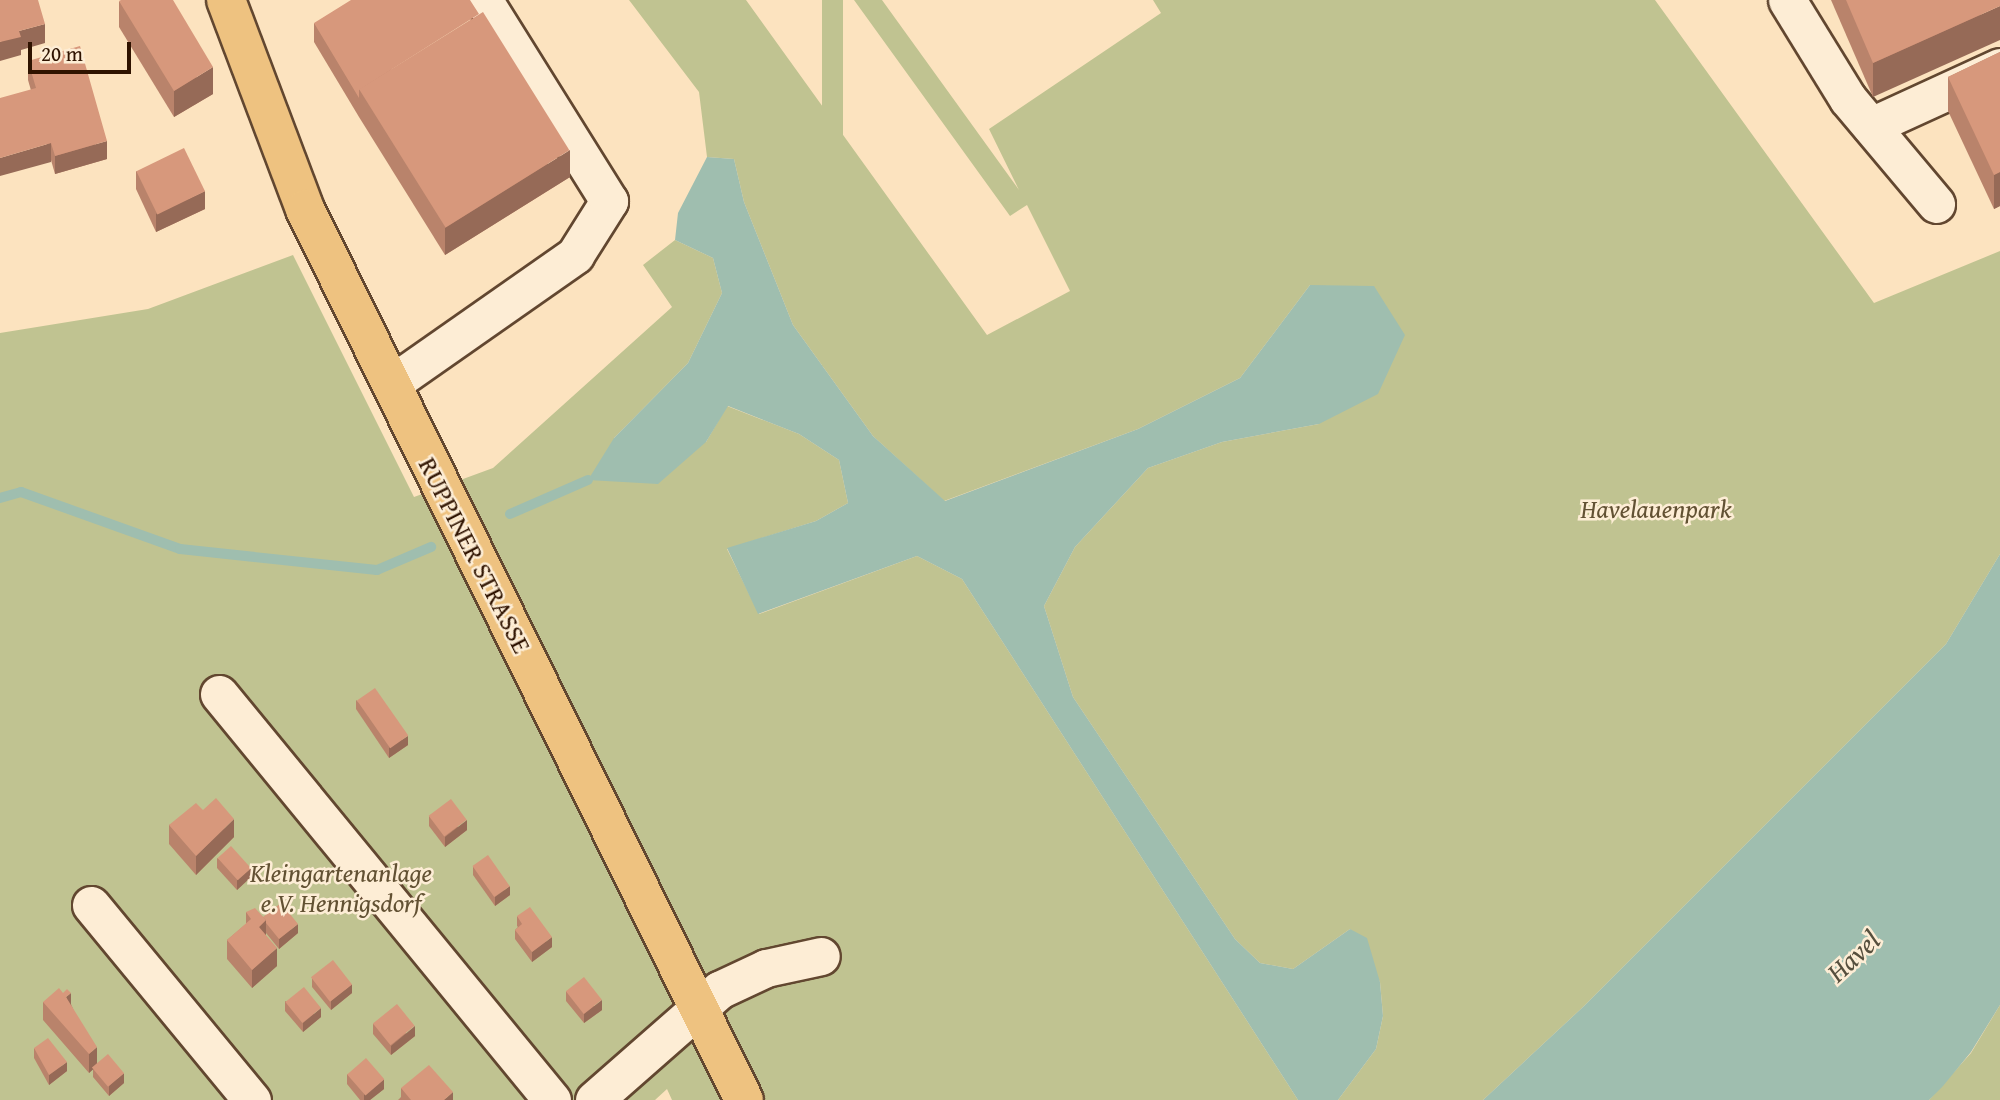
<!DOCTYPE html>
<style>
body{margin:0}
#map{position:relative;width:2000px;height:1100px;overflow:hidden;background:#fce3bf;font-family:"Gentium Book Plus",serif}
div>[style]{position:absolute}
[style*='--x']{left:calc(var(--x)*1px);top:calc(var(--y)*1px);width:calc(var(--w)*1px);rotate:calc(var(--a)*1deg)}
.green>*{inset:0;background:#c0c391;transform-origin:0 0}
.water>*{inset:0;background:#9fbeaf}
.stream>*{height:10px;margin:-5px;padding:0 5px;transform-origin:5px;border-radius:5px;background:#9fbeaf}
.roads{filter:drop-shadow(2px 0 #624730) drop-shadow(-2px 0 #624730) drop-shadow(0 2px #624730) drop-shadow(0 -2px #624730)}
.minor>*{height:37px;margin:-18.5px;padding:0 18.5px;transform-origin:18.5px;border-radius:18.5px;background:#fdedd5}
.major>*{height:38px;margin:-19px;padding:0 19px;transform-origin:19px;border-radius:19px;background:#eec280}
.wall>*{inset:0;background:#b9836b}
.shaded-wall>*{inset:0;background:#966a57}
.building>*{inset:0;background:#d7987c;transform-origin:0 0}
span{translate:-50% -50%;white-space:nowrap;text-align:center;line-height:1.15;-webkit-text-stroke:5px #fdedd5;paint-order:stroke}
.park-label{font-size:26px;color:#625133;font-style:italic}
.street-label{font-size:26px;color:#2f1300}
.water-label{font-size:28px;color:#564f3d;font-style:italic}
.scale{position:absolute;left:28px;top:42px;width:103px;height:32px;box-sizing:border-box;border:4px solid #2f1300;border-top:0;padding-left:9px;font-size:21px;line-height:24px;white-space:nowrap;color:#2f1300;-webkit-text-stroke:5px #fdedd5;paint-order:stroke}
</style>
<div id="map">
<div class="green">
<div style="clip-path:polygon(629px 0,746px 0,987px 335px,1070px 291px,1027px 205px,1010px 216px,854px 0,882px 0,1019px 190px,989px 129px,1161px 13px,1153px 0,1655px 0,1874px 303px,2000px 251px,2000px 554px,1946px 644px,1584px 1006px,1483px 1100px,1338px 1100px,1376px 1049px,1383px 1016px,1380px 982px,1350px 929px,1293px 969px,1260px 963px,1235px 939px,1073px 697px,1044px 606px,1075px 547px,1148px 468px,1222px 442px,1319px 424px,1310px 285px,1240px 378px,1138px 429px,944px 501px,873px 436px,793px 325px,744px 202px,734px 159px,707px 157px,699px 92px)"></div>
<div style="left:822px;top:0;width:21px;height:366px"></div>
<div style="clip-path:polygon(675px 240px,713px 258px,722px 293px,688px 363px,614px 438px,706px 442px,727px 406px,799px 434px,839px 460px,848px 503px,816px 521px,727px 549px,759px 614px,917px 556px,962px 579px,1298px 1100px,672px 1100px,667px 1089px,655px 1100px,0 1100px,0 333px,148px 309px,293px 255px,414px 497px,493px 468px,672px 307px,643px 265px)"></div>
<div style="clip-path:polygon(2000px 1005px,2000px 1100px,1929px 1100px,1971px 1053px)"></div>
</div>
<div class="water">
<div style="clip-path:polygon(707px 157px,734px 159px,744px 202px,793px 325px,873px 436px,945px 501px,1138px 429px,1240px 378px,1310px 285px,1374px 286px,1405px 335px,1378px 394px,1319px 424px,1222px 442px,1148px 468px,1075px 547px,1044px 606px,1073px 697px,1235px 939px,1260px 963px,1293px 969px,1350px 929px,1367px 938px,1380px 982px,1383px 1016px,1376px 1049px,1338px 1100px,1298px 1100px,962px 579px,917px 556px,758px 614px,727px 548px,816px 521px,848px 503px,839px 460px,799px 434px,728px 406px,706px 442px,658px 484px,588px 480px,614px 438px,688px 363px,722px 293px,713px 258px,675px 240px,678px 213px)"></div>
<div style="clip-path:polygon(2000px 554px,2000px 1005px,1971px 1052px,1943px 1086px,1929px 1100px,1483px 1100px,1584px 1006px,1946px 644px)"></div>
</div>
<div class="stream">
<div style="--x:0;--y:498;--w:22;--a:-16"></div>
<div style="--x:21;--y:492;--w:169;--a:19.7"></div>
<div style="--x:180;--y:549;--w:198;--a:6.1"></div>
<div style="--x:377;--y:570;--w:59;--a:-23.1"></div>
<div style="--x:510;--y:514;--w:85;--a:-23.6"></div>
</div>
<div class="roads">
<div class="minor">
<div style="--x:1787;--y:0;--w:116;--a:58.4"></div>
<div style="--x:1848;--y:99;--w:137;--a:50"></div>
<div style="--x:1871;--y:126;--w:142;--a:-24.6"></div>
<div style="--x:391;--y:384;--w:225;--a:-35"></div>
<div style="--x:575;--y:255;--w:64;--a:-57.8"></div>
<div style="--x:609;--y:201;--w:236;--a:-122"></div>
<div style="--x:219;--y:694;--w:525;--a:50.64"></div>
<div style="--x:91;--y:905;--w:253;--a:50.5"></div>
<div style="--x:594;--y:1100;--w:167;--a:-41.3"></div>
<div style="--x:719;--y:990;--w:52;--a:-25.1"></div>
<div style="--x:766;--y:968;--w:56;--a:-12.3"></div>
</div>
<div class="major">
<div style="--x:226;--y:0;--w:223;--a:69.3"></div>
<div style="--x:305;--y:209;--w:993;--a:63.77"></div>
</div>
</div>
<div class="wall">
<div style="clip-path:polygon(1831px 0,2000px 0,1873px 97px)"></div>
<div style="clip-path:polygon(119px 1px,213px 94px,174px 117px,119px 27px)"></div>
<div style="clip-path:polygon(314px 23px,570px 177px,445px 255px,359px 117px,314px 42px)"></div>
<div style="clip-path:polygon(2000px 52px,2000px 206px,1994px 209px,1948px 111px,1948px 77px)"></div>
<div style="clip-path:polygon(28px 61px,107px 159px,55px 174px,28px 80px)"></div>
<div style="clip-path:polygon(136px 171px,205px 209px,156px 232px,136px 189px)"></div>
<div style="clip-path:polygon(356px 700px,408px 745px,389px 758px,356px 709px)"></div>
<div style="clip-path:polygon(203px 810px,234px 837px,196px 875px,169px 844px,169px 825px)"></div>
<div style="clip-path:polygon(429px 816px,467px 830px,445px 847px,429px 826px)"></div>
<div style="clip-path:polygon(217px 858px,251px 877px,237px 890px,217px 868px)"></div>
<div style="clip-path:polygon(473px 866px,510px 895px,495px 906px,473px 875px)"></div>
<div style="clip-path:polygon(246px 912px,263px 917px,298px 933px,279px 949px,266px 933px,266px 936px,277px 966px,252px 988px,227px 959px,227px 940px,246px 924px)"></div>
<div style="clip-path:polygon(517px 916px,552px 947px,532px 962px,515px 939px,515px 930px,518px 927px,517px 926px)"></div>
<div style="clip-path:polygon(312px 978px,352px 993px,331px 1010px,312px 987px)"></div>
<div style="clip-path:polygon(566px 991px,602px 1010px,584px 1023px,566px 1001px)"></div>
<div style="clip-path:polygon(285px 1001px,321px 1017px,303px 1032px,285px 1011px)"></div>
<div style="clip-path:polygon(43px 1002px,71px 1004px,97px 1064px,124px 1083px,109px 1096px,93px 1077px,93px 1069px,89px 1073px,43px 1020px)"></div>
<div style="clip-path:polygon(373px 1024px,415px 1036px,391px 1055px,373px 1034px)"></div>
<div style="clip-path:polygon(34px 1048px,67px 1071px,49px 1085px,34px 1058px)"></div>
<div style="clip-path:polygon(347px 1074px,384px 1089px,370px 1100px,360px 1100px,347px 1084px)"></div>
<div style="clip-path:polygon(401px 1088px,453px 1100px,398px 1100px,401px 1097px)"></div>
</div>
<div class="shaded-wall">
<div style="clip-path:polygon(2000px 6px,2000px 40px,1873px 97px,1873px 63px)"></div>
<div style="clip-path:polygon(45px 24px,45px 43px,21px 50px,21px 55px,0 61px,0 42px,19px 31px)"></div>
<div style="clip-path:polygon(213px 67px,213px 94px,174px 117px,174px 91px)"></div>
<div style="clip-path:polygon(107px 141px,107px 159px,55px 174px,55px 156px)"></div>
<div style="clip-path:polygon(51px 143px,51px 162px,0 176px,0 158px)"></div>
<div style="clip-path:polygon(570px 150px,570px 177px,445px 255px,445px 228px)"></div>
<div style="clip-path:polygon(2000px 172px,2000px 206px,1994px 209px,1994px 175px)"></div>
<div style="clip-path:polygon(205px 191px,205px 209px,156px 232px,156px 214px)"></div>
<div style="clip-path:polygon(408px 736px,408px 745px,389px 758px,389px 748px)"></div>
<div style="clip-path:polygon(234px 819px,234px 837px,196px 875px,196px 856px)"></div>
<div style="clip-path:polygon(467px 820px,467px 830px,445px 847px,445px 837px)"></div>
<div style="clip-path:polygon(251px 868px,251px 877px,237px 890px,237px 880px)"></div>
<div style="clip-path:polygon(510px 886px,510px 895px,495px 906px,495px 897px)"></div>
<div style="clip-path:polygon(266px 920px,266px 939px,259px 927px)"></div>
<div style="clip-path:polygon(298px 924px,298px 933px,279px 949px,279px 939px)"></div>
<div style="clip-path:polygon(552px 937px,552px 947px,532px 962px,532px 952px)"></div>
<div style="clip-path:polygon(277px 948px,277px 966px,252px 988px,252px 970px)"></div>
<div style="clip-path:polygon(352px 984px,352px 993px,331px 1010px,331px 1001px)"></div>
<div style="clip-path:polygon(71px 993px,71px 1012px,66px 997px)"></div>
<div style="clip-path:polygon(602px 1000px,602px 1010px,584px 1023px,584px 1014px)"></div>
<div style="clip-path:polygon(321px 1008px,321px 1017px,303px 1032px,303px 1023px)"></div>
<div style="clip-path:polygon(415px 1026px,415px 1036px,391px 1055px,391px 1046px)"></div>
<div style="clip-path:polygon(97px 1047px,97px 1066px,89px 1073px,89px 1054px)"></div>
<div style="clip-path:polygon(67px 1062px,67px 1071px,49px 1085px,49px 1075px)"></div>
<div style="clip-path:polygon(124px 1073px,124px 1083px,109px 1096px,109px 1086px)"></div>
<div style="clip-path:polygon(384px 1079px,384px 1089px,370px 1100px,364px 1100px,364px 1095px)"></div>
<div style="clip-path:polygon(453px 1092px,453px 1100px,444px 1100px)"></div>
</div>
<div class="building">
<div style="clip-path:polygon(0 0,38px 0,45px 24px,19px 31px,21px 37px,0 42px)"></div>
<div style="clip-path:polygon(121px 0,173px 0,213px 67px,174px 91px,119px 1px)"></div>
<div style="clip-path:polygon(351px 0,470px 0,479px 14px,359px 90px,359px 98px,314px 23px)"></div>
<div style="clip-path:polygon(1846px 0,2000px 0,2000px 6px,1873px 63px)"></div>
<div style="left:483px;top:12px;width:163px;height:146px;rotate:58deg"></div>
<div style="clip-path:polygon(80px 46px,107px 141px,55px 156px,51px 143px,0 158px,0 98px,36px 88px,28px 61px)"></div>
<div style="clip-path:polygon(2000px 52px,2000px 172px,1994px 175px,1948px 77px)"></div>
<div style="left:184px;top:148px;width:48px;height:53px;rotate:64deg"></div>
<div style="left:375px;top:688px;width:58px;height:22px;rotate:55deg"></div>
<div style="clip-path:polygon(216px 798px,234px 819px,196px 856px,169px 825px,196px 803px,203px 810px)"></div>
<div style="left:451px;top:799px;width:26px;height:28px;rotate:53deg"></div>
<div style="left:231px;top:846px;width:30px;height:18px;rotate:48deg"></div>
<div style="left:488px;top:855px;width:38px;height:19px;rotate:55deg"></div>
<div style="clip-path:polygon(281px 903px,298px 924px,279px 939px,266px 923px,266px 920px,263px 917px)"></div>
<div style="clip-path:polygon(530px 907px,552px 937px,532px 952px,515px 930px,522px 924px,517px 916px)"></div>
<div style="clip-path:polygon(255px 908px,266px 920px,259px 927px,277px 948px,252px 970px,227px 940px,251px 919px,246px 912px)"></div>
<div style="left:333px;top:960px;width:31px;height:28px;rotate:52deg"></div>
<div style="left:584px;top:977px;width:29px;height:23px;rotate:52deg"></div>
<div style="left:304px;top:987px;width:27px;height:24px;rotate:51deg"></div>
<div style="clip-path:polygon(59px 988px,63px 993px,67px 989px,71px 993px,66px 997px,97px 1047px,89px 1054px,43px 1002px)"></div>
<div style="left:397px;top:1004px;width:28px;height:31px;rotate:51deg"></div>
<div style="clip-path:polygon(48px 1038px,67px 1062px,49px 1075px,34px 1048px)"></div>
<div style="left:108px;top:1054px;width:25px;height:21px;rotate:50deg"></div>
<div style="left:366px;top:1058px;width:28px;height:25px;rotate:49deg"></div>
<div style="clip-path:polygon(429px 1065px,453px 1092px,444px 1100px,411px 1100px,401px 1088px)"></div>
</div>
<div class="park-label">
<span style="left:1656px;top:509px">Havelauenpark</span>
<span style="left:341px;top:888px">Kleingartenanlage<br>e.V. Hennigsdorf</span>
</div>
<div class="street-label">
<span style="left:475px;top:555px;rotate:63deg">RUPPINER STRASSE</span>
</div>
<div class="water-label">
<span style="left:1853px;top:956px;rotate:-43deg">Havel</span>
</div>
<div class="scale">20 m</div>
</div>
